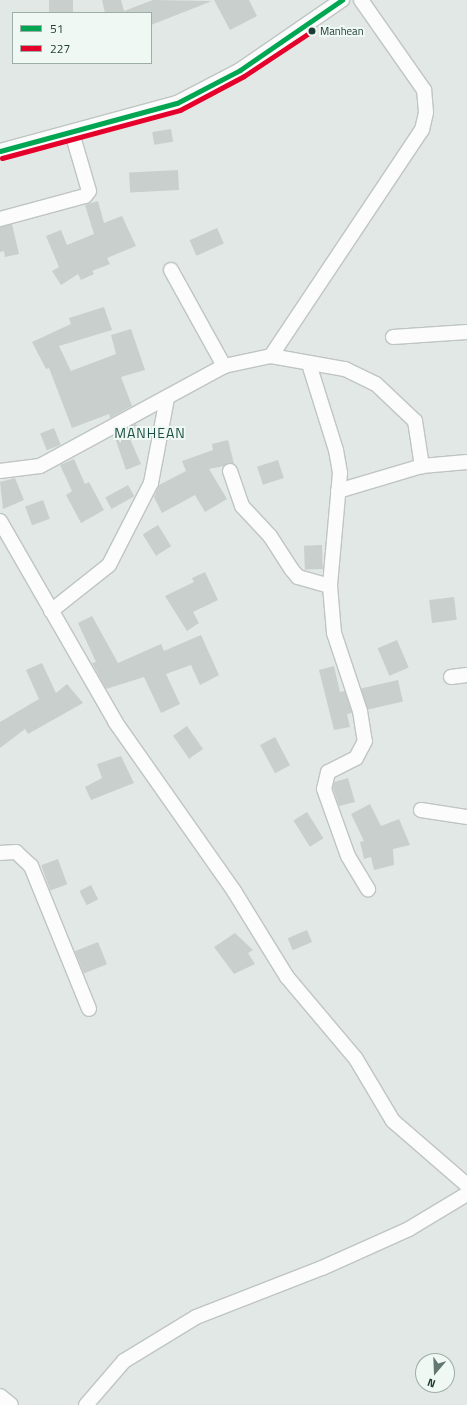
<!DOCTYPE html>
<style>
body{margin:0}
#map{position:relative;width:467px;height:1405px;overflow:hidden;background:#e2e8e5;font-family:"Titillium Web",sans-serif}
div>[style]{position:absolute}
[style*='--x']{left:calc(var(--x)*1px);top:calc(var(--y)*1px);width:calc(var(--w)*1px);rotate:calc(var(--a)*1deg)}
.building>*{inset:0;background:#c9cfcd;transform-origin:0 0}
.roads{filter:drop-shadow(1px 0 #bfc5c3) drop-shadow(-1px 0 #bfc5c3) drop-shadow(0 1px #bfc5c3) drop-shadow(0 -1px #bfc5c3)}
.street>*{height:14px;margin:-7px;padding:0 7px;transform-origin:7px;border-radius:7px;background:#fbfcfb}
.bus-1>*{height:5px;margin:-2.5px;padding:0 2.5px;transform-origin:2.5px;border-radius:2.5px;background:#00a651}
.bus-2>*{height:5px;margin:-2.5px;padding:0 2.5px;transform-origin:2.5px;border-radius:2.5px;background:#e4002b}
.dots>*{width:11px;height:11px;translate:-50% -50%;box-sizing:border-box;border:2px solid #f0f8f4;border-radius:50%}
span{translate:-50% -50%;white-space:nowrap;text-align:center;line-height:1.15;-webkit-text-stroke:4px #f0f8f4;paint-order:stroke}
.bus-label{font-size:11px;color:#203c36}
.left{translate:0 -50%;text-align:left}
.quarter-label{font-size:14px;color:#1b4f45;letter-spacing:1px}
.legend{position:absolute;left:12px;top:12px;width:140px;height:52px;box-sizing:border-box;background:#f0f8f4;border:1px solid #9dada8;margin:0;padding:5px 7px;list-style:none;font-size:12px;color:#203c36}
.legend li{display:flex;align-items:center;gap:8px;height:20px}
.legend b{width:20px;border:1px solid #9dada8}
.north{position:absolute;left:415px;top:1353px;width:40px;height:40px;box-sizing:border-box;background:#f0f8f4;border:1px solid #9dada8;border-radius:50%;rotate:199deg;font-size:11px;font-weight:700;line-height:16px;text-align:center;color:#203c36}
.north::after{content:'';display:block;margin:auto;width:14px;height:18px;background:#647873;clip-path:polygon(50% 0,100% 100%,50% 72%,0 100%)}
</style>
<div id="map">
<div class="building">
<div style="left:49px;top:0;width:24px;height:13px"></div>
<div style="clip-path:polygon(102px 0,121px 0,124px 11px,153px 0,212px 1px,151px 25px,151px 13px,105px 13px)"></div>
<div style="clip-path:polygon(214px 0,249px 0,257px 16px,230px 30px)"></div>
<div style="left:171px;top:129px;width:13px;height:19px;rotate:81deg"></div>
<div style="left:178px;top:170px;width:20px;height:49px;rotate:87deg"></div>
<div style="clip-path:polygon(98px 201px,104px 223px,122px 216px,136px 246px,107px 258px,110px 264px,92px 271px,94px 274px,81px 280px,78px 274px,61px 285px,52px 271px,59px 267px,46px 236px,61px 230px,67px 245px,94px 234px,85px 205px)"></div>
<div style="clip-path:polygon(12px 224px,19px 254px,5px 257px,4px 251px,0 252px,0 227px)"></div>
<div style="left:217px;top:228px;width:17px;height:30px;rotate:66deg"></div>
<div style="clip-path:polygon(104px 307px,112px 330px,59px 346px,71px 371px,116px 354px,111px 335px,131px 329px,145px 370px,121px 377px,132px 406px,110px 418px,109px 414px,72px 428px,49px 368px,46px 369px,32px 342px,71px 324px,69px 318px)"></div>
<div style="clip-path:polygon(136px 423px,140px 437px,130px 439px,141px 464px,126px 470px,114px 435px)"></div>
<div style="left:54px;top:428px;width:18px;height:15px;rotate:68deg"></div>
<div style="clip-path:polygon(228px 440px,234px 464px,209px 469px,227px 499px,205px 512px,195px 495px,162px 513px,154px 497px,159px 485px,186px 471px,182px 461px,213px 450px,212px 444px)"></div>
<div style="clip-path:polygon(74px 459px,85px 484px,89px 482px,104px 510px,81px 523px,66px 495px,72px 491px,60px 465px)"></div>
<div style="left:278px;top:460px;width:19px;height:22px;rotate:72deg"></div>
<div style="clip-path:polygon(15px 478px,24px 500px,3px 509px,0 482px)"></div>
<div style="left:128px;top:485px;width:13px;height:26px;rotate:61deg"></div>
<div style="left:43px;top:500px;width:20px;height:19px;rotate:70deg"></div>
<div style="left:158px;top:525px;width:25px;height:18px;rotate:58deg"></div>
<div style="left:322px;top:545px;width:24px;height:18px;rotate:88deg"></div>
<div style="clip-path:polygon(205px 572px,218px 600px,193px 612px,199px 623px,187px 631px,165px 596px,194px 582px,192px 578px)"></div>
<div style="left:454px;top:597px;width:23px;height:25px;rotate:83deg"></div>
<div style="clip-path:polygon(92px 616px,118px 663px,161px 644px,164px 651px,201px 635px,219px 675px,200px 685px,191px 665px,166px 674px,180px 704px,161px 713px,144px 677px,106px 689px,92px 663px,96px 662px,78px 623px)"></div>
<div style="left:397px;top:640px;width:30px;height:21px;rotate:67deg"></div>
<div style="clip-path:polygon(42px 663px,56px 693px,67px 684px,83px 703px,28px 734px,25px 729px,0 748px,0 722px,39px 699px,26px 670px)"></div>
<div style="clip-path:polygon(334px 666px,340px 692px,345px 691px,352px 713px,347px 714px,350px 727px,334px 730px,319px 670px)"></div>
<div style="left:398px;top:680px;width:22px;height:38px;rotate:77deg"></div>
<div style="left:187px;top:726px;width:28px;height:17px;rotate:55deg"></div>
<div style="left:275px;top:737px;width:32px;height:17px;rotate:62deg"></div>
<div style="clip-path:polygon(121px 756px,134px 783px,91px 800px,85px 787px,102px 778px,97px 764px)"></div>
<div style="clip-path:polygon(348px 778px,355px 802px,339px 806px,333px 788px,334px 782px)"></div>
<div style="clip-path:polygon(370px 804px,381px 826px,399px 819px,410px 845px,393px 849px,394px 865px,374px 870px,371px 857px,364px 859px,360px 842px,364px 841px,351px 814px)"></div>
<div style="left:307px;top:812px;width:31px;height:16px;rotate:58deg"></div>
<div style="left:58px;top:859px;width:27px;height:18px;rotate:70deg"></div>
<div style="left:91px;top:885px;width:16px;height:13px;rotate:63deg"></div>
<div style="left:307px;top:930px;width:13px;height:21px;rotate:67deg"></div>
<div style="clip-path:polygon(235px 933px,253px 950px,248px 953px,255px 964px,234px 974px,214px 947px)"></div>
<div style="left:98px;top:942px;width:24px;height:25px;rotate:68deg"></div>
</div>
<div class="roads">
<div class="street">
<div style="--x:0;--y:151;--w:183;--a:-15.2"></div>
<div style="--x:177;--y:103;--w:71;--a:-27.6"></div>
<div style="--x:240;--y:70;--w:124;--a:-34.5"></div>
<div style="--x:0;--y:219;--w:88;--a:-15.1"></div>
<div style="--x:85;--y:196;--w:6;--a:-51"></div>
<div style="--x:89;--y:191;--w:60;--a:-106.3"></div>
<div style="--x:171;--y:270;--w:110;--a:61.1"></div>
<div style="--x:393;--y:337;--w:74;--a:-3.9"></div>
<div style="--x:271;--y:356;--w:272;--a:-56.3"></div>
<div style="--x:422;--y:130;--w:18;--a:-77"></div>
<div style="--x:426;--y:112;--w:22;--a:-95"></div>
<div style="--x:424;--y:90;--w:110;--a:-125"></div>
<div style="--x:309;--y:364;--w:90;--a:72.6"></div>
<div style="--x:336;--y:450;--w:23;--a:80"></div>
<div style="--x:340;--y:473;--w:113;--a:95.1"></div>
<div style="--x:330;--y:586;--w:47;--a:85.1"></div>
<div style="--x:334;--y:633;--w:82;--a:71.6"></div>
<div style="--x:360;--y:711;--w:30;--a:81"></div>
<div style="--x:365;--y:741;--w:19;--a:118"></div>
<div style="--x:356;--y:758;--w:31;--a:153"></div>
<div style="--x:328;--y:772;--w:17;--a:103"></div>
<div style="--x:324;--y:789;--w:71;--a:70.3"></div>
<div style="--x:348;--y:856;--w:39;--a:59"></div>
<div style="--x:0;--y:471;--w:40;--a:-7.1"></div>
<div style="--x:40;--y:466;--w:209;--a:-28.5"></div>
<div style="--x:224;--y:366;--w:48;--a:-12"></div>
<div style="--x:271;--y:356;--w:75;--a:10"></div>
<div style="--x:345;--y:369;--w:34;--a:26"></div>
<div style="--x:376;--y:384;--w:54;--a:43.5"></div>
<div style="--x:415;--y:421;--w:46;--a:81.2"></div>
<div style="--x:422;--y:466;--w:45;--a:-5.1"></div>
<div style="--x:230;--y:471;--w:37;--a:71"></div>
<div style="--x:242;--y:506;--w:41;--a:47"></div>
<div style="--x:270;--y:536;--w:40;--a:57.1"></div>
<div style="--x:292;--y:570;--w:9;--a:49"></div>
<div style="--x:298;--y:577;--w:33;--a:16"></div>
<div style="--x:338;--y:491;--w:88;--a:-16.6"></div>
<div style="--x:0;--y:521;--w:233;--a:60.1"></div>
<div style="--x:116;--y:723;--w:205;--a:54.9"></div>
<div style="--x:234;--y:891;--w:101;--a:58.4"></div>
<div style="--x:287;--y:977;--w:107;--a:49.9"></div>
<div style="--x:356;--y:1059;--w:72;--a:59.2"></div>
<div style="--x:393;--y:1121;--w:98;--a:40.9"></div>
<div style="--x:51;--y:611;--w:74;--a:-38.4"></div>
<div style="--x:109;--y:565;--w:92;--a:-62.9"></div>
<div style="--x:151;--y:483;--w:86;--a:-79.3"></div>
<div style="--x:451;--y:677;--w:16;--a:-7"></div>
<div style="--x:421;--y:810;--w:47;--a:8.7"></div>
<div style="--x:0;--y:853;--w:16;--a:-4"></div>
<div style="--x:16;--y:852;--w:21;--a:43"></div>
<div style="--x:31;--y:866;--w:154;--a:67.9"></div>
<div style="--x:0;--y:1396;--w:14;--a:39"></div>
<div style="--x:86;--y:1405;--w:58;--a:-49.2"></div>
<div style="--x:124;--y:1361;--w:84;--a:-31.4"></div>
<div style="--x:196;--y:1317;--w:135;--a:-21.3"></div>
<div style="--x:322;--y:1268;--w:95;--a:-24.1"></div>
<div style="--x:409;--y:1229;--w:68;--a:-31.1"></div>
</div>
</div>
<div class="bus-1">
<div style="--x:0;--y:151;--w:183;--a:-15.2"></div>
<div style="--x:177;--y:103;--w:71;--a:-27.6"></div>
<div style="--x:240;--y:70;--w:124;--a:-34.5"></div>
</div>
<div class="bus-2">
<div style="--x:2;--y:158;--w:184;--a:-15.1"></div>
<div style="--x:180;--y:110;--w:72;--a:-28"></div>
<div style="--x:244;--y:76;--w:82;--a:-33.5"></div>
</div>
<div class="dots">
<div style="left:312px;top:31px;background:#203c36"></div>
</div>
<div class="bus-label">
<span class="left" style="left:320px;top:31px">Manhean</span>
</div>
<div class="quarter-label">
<span style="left:150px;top:433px">MANHEAN</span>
</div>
<ul class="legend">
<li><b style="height:5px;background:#00a651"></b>51</li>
<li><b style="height:5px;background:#e4002b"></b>227</li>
</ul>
<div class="north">N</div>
</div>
